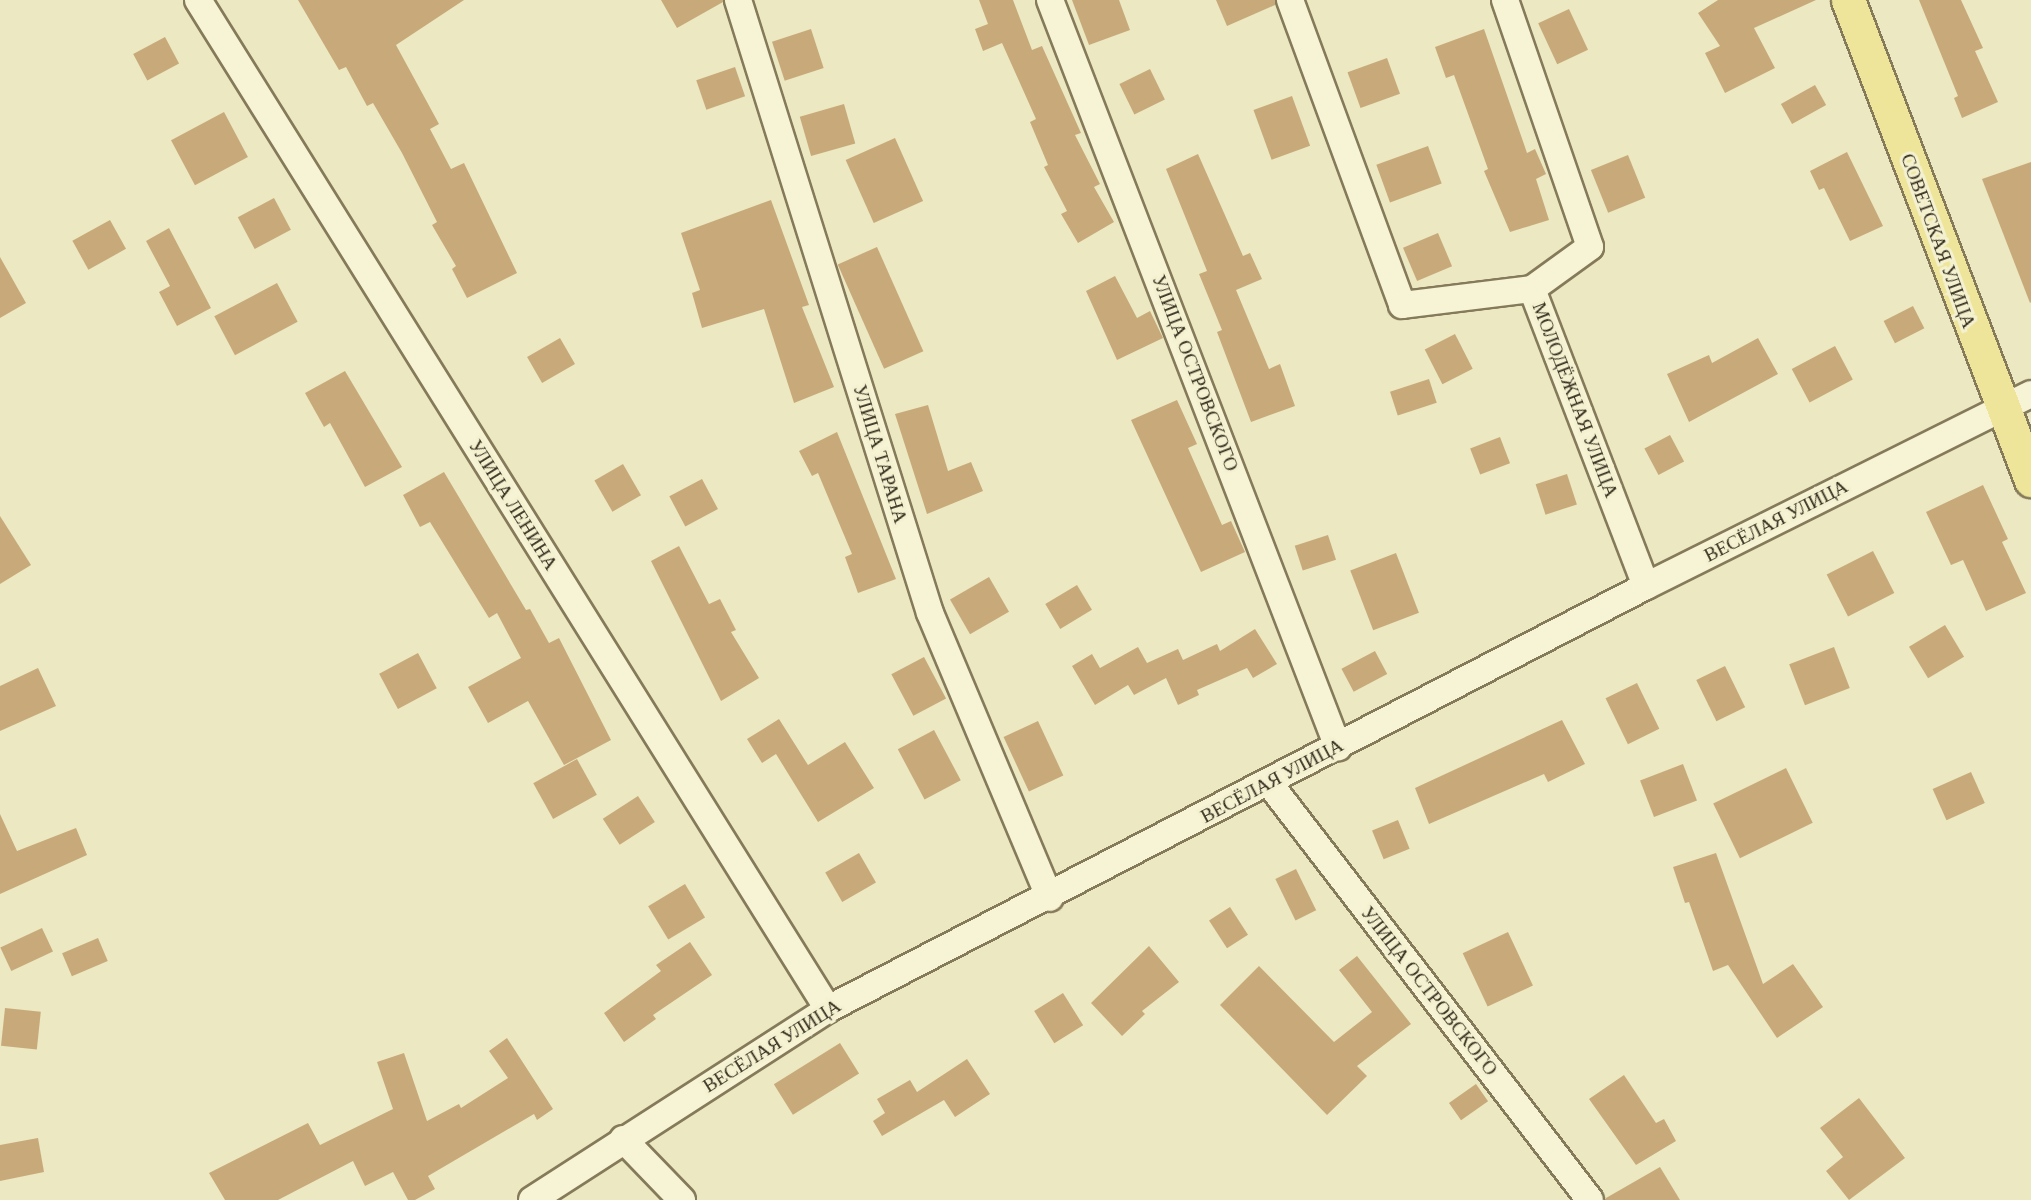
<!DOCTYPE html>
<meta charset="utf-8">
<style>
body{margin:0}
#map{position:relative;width:2031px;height:1200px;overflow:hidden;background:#ece8c2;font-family:"Times New Roman",serif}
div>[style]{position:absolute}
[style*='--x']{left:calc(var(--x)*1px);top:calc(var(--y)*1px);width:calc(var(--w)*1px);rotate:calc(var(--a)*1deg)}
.building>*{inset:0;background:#c8aa7a;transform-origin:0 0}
.roads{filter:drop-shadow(2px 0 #857a5a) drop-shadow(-2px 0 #857a5a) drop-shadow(0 2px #857a5a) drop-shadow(0 -2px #857a5a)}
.minor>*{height:26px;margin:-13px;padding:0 13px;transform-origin:13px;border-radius:13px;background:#f7f4d5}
.major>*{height:33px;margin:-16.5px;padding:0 16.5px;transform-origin:16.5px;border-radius:16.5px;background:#eee59b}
span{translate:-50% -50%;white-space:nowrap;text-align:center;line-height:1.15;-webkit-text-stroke:6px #f4f1d1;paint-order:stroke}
.street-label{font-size:19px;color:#352e1e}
</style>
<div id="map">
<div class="building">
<div style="clip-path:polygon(298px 0,464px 0,396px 45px,439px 124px,430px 129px,451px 169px,464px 163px,517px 273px,467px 298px,452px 269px,456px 266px,432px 225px,437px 222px,402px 153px,373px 103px,367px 106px,346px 67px,339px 70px)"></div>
<div style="clip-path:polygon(661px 0,723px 0,723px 2px,677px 28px)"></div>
<div style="clip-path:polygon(979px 0,1013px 0,1032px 50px,1042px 46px,1081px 133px,1075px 135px,1100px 184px,1094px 187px,1114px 222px,1078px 243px,1061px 214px,1067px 211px,1044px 167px,1048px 165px,1030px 122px,1036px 119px,1002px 43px,983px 51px,975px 29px,988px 24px)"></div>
<div style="clip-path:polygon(1072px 0,1119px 0,1130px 30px,1089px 45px)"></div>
<div style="clip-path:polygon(1216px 0,1275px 0,1275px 5px,1227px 26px)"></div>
<div style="clip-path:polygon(1718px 0,1816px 0,1754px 28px,1775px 68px,1725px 93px,1705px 53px,1720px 46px,1698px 13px)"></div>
<div style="clip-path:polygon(1919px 0,1961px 0,1983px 48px,1975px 51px,1998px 102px,1962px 118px,1954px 98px,1958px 96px)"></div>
<div style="left:1569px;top:9px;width:45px;height:34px;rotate:65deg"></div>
<div style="left:811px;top:29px;width:41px;height:41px;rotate:72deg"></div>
<div style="clip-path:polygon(1484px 29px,1527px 153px,1535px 149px,1546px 174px,1536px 179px,1549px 220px,1510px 232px,1484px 171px,1488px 169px,1454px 75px,1446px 78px,1435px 47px)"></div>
<div style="left:165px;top:37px;width:30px;height:36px;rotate:62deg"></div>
<div style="left:1387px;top:58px;width:38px;height:42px;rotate:70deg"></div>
<div style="left:735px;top:67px;width:31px;height:41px;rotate:71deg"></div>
<div style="left:1150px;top:69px;width:34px;height:34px;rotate:64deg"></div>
<div style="left:1815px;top:85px;width:23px;height:39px;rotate:61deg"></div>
<div style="left:1292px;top:96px;width:53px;height:41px;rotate:70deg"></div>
<div style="left:844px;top:104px;width:41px;height:46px;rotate:74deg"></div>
<div style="left:224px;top:112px;width:51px;height:60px;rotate:62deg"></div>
<div style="left:895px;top:138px;width:69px;height:54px;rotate:66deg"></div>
<div style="left:1428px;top:146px;width:40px;height:55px;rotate:70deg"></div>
<div style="clip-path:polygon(1847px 152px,1883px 226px,1850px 241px,1824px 188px,1819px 190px,1810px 171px)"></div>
<div style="clip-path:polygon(1198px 154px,1243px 256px,1250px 253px,1262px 279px,1236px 290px,1269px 369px,1280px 364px,1295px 406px,1251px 422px,1217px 332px,1222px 330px,1199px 274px,1207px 271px,1166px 169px)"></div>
<div style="left:1628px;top:155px;width:46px;height:40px;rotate:68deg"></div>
<div style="clip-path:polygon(2031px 162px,2031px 302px,2030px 303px,1982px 179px)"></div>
<div style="left:274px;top:198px;width:36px;height:41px;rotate:62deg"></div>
<div style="clip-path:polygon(771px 200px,809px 305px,802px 307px,834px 387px,794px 403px,764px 309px,702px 328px,692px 293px,700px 290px,681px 233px)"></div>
<div style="left:110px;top:220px;width:33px;height:43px;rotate:61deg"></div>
<div style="clip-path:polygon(169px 228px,211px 308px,177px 326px,159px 292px,170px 286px,146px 241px)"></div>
<div style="left:1438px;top:233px;width:36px;height:38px;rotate:67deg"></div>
<div style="left:877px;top:247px;width:114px;height:43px;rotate:66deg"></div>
<div style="clip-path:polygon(0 257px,26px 303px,0 318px)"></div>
<div style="clip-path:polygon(1115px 276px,1137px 318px,1150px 311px,1163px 338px,1117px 360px,1086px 291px)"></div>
<div style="left:277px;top:283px;width:44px;height:71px;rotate:62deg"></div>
<div style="left:1913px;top:306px;width:25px;height:33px;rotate:63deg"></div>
<div style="left:1455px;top:334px;width:39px;height:34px;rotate:63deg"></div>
<div style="left:560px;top:338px;width:30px;height:38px;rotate:60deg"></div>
<div style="clip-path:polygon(1758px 338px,1778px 374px,1689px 422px,1667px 374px,1709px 355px,1712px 363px)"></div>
<div style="left:1835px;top:346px;width:38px;height:49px;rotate:62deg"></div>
<div style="clip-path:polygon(345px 371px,402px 467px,365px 487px,330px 423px,324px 427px,305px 393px)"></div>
<div style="left:1429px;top:379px;width:25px;height:41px;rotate:72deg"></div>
<div style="clip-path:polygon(1177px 400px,1197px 444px,1188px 448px,1222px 525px,1231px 521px,1245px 552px,1201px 572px,1131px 420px)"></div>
<div style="clip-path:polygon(928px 405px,948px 471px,971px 462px,983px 491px,927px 514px,895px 414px)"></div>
<div style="clip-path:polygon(837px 432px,896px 579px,858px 593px,845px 557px,852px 554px,818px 473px,812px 476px,799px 451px)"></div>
<div style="left:1670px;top:435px;width:30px;height:29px;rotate:62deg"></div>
<div style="left:1500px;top:437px;width:28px;height:32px;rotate:69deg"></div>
<div style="left:623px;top:464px;width:36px;height:33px;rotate:60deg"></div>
<div style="clip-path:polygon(444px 472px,526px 610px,530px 609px,549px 643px,559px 638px,611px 740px,564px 765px,528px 701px,488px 723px,468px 687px,521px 658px,497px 613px,489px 618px,430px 522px,420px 527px,403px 495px)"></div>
<div style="left:1567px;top:474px;width:32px;height:33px;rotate:72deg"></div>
<div style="left:702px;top:479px;width:34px;height:37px;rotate:62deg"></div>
<div style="clip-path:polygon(1983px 485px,2008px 539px,2002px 542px,2026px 593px,1986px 611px,1963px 560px,1951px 565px,1926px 512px)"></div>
<div style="clip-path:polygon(0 516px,31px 565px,0 584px)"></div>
<div style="left:1328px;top:535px;width:26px;height:35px;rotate:72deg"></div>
<div style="clip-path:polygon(679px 546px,709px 604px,720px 599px,736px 630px,731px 632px,759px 678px,721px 701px,651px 561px)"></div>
<div style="left:1873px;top:551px;width:47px;height:52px;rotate:63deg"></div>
<div style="left:1396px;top:553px;width:64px;height:49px;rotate:69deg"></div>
<div style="left:989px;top:577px;width:40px;height:45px;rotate:60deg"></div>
<div style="left:1077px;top:585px;width:29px;height:37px;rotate:59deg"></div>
<div style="left:1945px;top:625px;width:37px;height:42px;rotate:59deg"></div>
<div style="clip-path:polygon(1255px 629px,1277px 664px,1253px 678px,1247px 668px,1197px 690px,1199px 695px,1178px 705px,1166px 678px,1134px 695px,1128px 685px,1095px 705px,1072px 666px,1092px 654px,1100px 668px,1138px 647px,1147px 663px,1178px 649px,1183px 660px,1217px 644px,1220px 651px)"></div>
<div style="left:1834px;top:647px;width:44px;height:48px;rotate:69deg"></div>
<div style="left:1375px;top:651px;width:26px;height:38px;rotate:62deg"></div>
<div style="left:418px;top:653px;width:40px;height:44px;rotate:62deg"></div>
<div style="left:924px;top:657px;width:47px;height:37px;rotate:62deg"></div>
<div style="left:1725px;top:666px;width:46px;height:32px;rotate:64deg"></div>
<div style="clip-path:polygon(38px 668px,56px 706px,0 731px,0 686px)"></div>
<div style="left:1637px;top:683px;width:51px;height:35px;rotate:64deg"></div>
<div style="clip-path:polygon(779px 719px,808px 765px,845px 742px,874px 788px,818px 822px,776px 754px,762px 763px,747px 739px)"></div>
<div style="clip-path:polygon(1562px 720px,1585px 764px,1548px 782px,1544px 774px,1429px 824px,1415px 788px)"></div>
<div style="left:1038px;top:721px;width:60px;height:38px;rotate:65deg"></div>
<div style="left:934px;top:730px;width:57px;height:41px;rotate:62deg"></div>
<div style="left:577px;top:759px;width:41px;height:50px;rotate:61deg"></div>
<div style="left:1683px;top:764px;width:39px;height:46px;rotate:69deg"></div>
<div style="left:1786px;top:768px;width:61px;height:81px;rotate:64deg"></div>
<div style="left:1971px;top:772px;width:34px;height:42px;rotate:66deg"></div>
<div style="left:638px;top:796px;width:31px;height:42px;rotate:57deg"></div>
<div style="clip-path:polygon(0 814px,17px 851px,76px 828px,87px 855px,0 894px)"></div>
<div style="left:1398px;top:820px;width:31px;height:28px;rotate:68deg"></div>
<div style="left:859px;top:853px;width:34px;height:39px;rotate:60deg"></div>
<div style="clip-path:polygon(1716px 853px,1763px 984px,1793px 964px,1823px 1007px,1777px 1038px,1728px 965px,1713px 971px,1689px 902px,1685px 903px,1673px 867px)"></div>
<div style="left:1296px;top:869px;width:46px;height:23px;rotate:64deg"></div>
<div style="left:685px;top:884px;width:39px;height:43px;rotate:59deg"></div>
<div style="left:1230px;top:907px;width:33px;height:25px;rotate:57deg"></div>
<div style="left:42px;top:928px;width:26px;height:46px;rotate:65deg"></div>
<div style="left:1508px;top:932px;width:59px;height:50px;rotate:65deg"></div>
<div style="left:98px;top:938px;width:25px;height:39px;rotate:67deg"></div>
<div style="clip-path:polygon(690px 942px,712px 975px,653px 1015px,656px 1019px,624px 1042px,604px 1013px,661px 971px,656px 965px)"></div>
<div style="clip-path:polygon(1149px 946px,1179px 982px,1142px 1011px,1145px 1014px,1122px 1036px,1091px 1003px)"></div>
<div style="clip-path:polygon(1357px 956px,1411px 1024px,1357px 1066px,1367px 1076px,1327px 1115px,1220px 1005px,1259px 966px,1334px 1042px,1372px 1012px,1339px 970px)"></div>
<div style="left:1063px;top:993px;width:38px;height:34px;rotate:58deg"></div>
<div style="left:5px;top:1008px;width:36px;height:38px;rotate:6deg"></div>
<div style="clip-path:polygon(507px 1038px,553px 1109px,537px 1120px,534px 1114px,428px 1176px,435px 1189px,415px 1200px,408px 1200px,393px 1172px,365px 1186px,353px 1161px,278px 1200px,225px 1200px,209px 1173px,308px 1123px,320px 1145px,393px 1109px,377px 1062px,404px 1053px,427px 1121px,459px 1104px,461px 1108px,508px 1078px,489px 1051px)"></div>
<div style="left:840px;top:1043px;width:36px;height:78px;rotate:58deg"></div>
<div style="clip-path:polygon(967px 1059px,990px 1094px,955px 1117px,944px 1100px,882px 1136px,873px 1121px,885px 1113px,877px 1099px,910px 1080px,917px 1092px)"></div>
<div style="clip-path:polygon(1624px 1075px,1656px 1123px,1664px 1119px,1676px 1141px,1636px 1165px,1589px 1099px)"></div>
<div style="left:1476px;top:1084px;width:21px;height:33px;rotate:55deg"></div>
<div style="clip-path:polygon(1859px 1098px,1905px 1158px,1849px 1200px,1826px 1171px,1843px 1157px,1820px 1128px)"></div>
<div style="clip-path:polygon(38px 1138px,44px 1172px,0 1181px,0 1145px)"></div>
<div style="clip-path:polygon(1660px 1167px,1680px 1200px,1605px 1200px,1606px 1198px)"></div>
</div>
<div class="roads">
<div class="minor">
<div style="--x:198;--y:0;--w:1190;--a:58.02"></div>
<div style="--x:738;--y:0;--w:642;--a:72.61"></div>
<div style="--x:930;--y:613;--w:309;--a:67.2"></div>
<div style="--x:1050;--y:0;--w:801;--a:68.92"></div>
<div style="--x:1290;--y:0;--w:325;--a:69.8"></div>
<div style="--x:1402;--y:305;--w:131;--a:-7"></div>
<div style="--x:1505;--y:0;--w:261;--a:71"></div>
<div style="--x:1590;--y:247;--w:72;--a:144.1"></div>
<div style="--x:1532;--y:289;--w:318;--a:69"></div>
<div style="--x:1269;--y:783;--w:526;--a:52.41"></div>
<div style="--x:623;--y:1139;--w:85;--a:46"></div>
<div style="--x:532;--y:1200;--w:352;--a:-32.8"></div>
<div style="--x:828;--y:1009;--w:921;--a:-27.34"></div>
<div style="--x:1646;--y:586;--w:430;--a:-26.5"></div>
</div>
<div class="major">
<div style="--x:1848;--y:0;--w:514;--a:69.13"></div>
</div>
</div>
<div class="street-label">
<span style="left:1938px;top:241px;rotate:70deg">СОВЕТСКАЯ УЛИЦА</span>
<span style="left:1195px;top:373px;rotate:69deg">УЛИЦА ОСТРОВСКОГО</span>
<span style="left:1575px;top:400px;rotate:69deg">МОЛОДЁЖНАЯ УЛИЦА</span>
<span style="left:880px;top:454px;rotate:73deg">УЛИЦА ТАРАНА</span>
<span style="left:513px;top:505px;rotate:58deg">УЛИЦА ЛЕНИНА</span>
<span style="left:1776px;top:521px;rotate:-27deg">ВЕСЁЛАЯ УЛИЦА</span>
<span style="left:1272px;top:781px;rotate:-28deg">ВЕСЁЛАЯ УЛИЦА</span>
<span style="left:1429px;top:991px;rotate:52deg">УЛИЦА ОСТРОВСКОГО</span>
<span style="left:772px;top:1046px;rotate:-32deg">ВЕСЁЛАЯ УЛИЦА</span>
</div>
</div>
